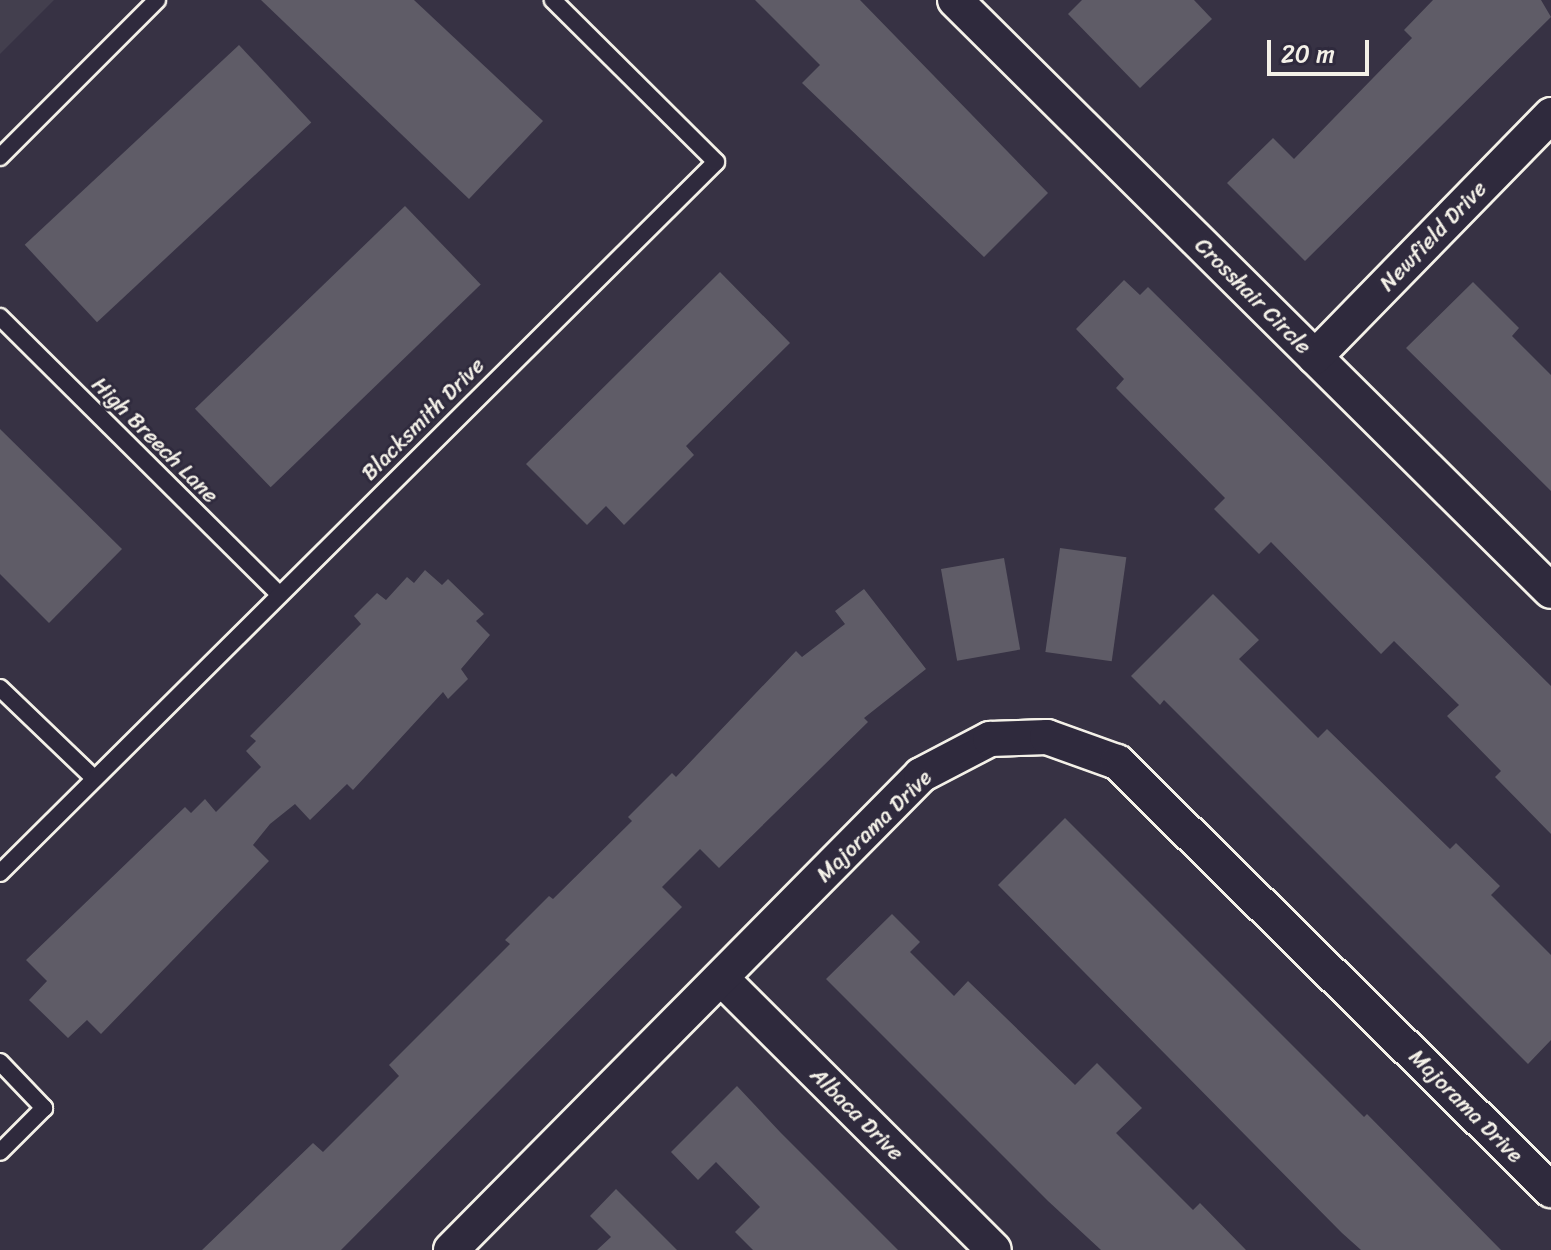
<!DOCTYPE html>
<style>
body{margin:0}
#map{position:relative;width:1551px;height:1250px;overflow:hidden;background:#373244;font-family:Sriracha,sans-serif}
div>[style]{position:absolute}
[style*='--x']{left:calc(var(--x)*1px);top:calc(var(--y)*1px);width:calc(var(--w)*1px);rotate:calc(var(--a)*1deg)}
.built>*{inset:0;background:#433f4e}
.building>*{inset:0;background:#5f5c67;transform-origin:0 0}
.roads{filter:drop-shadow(2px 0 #f4f1e8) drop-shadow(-2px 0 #f4f1e8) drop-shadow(0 2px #f4f1e8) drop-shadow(0 -2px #f4f1e8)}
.service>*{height:16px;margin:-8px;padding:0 8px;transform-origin:8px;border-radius:8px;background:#2f2a3d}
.minor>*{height:34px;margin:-17px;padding:0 17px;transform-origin:17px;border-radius:17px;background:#2f2a3d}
span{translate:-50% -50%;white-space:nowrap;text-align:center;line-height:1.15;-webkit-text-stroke:6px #2f2a3d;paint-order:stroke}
.street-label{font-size:22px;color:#f4f1e8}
.scale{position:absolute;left:1267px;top:40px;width:102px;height:36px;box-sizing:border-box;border:4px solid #f4f1e8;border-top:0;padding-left:10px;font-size:24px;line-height:28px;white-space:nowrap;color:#f4f1e8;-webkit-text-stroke:6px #2f2a3d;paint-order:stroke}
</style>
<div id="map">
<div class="built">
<div style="clip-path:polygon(0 0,54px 0,0 54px)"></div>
</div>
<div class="building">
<div style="clip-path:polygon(261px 0,414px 0,543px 121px,469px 199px)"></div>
<div style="clip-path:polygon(755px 0,860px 0,1048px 193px,984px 257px,802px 83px,820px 65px)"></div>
<div style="clip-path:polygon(1082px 0,1194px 0,1212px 19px,1140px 88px,1068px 14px)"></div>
<div style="clip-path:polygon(1433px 0,1541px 0,1551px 17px,1305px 261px,1227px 183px,1273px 138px,1294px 159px,1412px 38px,1404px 30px)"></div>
<div style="left:239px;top:45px;width:106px;height:293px;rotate:47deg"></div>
<div style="left:405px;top:206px;width:109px;height:292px;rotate:46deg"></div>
<div style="clip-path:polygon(720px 272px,790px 343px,686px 446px,694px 455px,624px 525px,606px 506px,587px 525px,526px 464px)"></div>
<div style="clip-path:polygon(1124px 280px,1140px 295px,1148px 287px,1551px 686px,1551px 834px,1495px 777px,1501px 771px,1447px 716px,1459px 705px,1394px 641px,1381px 654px,1271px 542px,1259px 554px,1214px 509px,1225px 498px,1116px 388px,1124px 379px,1076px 329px)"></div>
<div style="clip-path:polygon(1473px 282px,1519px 328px,1512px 336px,1551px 375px,1551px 491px,1406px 348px)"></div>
<div style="clip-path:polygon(0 429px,122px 549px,49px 623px,0 574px)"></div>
<div style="left:1060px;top:548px;width:67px;height:105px;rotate:8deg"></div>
<div style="left:1004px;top:558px;width:93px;height:64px;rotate:80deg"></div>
<div style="clip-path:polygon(425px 570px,442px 585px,448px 579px,484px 614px,476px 621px,490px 635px,461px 669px,468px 679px,448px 699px,443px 692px,353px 790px,347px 784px,310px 820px,295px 804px,270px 824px,253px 845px,269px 861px,101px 1034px,87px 1020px,68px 1038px,29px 1000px,47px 981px,26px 960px,185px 807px,191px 813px,205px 799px,216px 812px,261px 767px,246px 751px,256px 741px,250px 736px,361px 624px,354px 616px,377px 593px,386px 600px,407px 577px,414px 583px)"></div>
<div style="clip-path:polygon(864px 589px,926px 669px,864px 718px,868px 722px,719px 868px,700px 849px,662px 887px,682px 907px,341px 1250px,202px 1250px,313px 1143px,323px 1152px,399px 1076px,389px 1065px,510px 944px,505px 940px,549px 896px,553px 899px,632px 821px,628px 817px,672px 773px,676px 777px,796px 651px,802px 657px,845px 624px,835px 611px)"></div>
<div style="clip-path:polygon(1213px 594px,1259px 640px,1239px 659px,1318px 738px,1327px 729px,1450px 849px,1456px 843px,1500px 886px,1491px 895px,1551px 955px,1551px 1040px,1528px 1064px,1164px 700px,1160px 705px,1131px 676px)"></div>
<div style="clip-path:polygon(1065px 818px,1364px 1117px,1367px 1114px,1501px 1250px,1361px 1250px,1342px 1233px,998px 885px)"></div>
<div style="clip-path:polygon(892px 914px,920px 942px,910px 952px,954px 996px,968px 981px,1075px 1085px,1097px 1063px,1142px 1108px,1116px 1133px,1193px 1210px,1200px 1203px,1246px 1250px,1101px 1250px,1048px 1201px,826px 979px)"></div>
<div style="clip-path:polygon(737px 1086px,781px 1133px,898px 1250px,753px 1250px,735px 1232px,760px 1207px,716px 1162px,698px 1180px,671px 1152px)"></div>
<div style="clip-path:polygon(616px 1189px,677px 1250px,597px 1250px,611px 1237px,590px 1216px)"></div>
</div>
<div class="roads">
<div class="service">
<div style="--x:0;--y:157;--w:222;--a:-45"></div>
<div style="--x:0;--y:317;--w:393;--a:44.8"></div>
<div style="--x:0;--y:688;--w:130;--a:43.8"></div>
<div style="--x:0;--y:873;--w:1009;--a:-44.8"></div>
<div style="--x:716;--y:162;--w:230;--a:-135.2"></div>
<div style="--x:0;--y:1062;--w:64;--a:46.3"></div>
<div style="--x:44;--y:1108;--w:62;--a:135"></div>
</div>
<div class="minor">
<div style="--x:955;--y:0;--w:839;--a:44.76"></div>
<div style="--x:1315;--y:357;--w:338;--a:-45.7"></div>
<div style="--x:721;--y:978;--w:385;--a:44.9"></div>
<div style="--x:451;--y:1250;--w:668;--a:-45.3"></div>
<div style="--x:921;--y:775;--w:78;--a:-27.6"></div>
<div style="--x:990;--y:739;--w:57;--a:-2"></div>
<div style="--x:1047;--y:737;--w:74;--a:19.7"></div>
<div style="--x:1117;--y:762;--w:610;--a:44.6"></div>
</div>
</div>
<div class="street-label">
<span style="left:1433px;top:236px;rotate:-46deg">Newfield Drive</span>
<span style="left:1253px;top:296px;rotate:45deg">Crosshair Circle</span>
<span style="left:423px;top:419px;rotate:-45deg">Blacksmith Drive</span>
<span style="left:155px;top:440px;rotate:45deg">High Breech Lane</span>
<span style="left:874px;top:826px;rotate:-44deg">Majorama Drive</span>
<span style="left:1466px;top:1106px;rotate:45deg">Majorama Drive</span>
<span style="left:857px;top:1114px;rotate:45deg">Albaca Drive</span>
</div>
<div class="scale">20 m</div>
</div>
